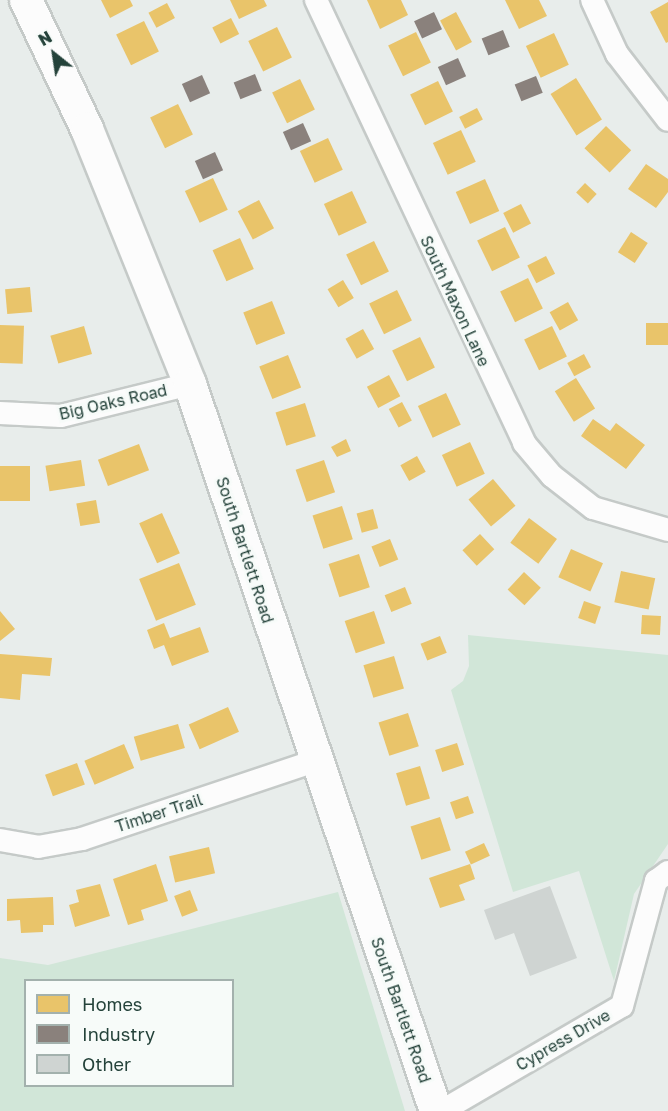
<!DOCTYPE html>
<style>
body{margin:0}
#map{position:relative;width:668px;height:1111px;overflow:hidden;background:#e8edeb;font-family:"Golos Text",sans-serif}
div>[style]{position:absolute}
[style*='--x']{left:calc(var(--x)*1px);top:calc(var(--y)*1px);width:calc(var(--w)*1px);rotate:calc(var(--a)*1deg)}
.green>*{inset:0;background:#d1e6d8}
.homes>*{inset:0;background:#e9c46a;transform-origin:0 0}
.industry>*{inset:0;background:#8a817c;transform-origin:0 0}
.building>*{inset:0;background:#cfd4d2}
.roads{filter:drop-shadow(2px 0 #c5cac8) drop-shadow(-2px 0 #c5cac8) drop-shadow(0 2px #c5cac8) drop-shadow(0 -2px #c5cac8)}
.minor>*{height:22px;margin:-11px;padding:0 11px;transform-origin:11px;border-radius:11px;background:#fcfcfc}
.secondary>*{height:32px;margin:-16px;padding:0 16px;transform-origin:16px;border-radius:16px;background:#fcfcfc}
span{translate:-50% -50%;white-space:nowrap;text-align:center;line-height:1.15;-webkit-text-stroke:6px #f7fbf9;paint-order:stroke}
.street-label{font-size:16px;color:#24423a}
.legend{position:absolute;left:24px;top:979px;width:210px;height:108px;box-sizing:border-box;background:#f7fbf9;border:2px solid #a3b1ad;margin:0;padding:8px 10px;list-style:none;font-size:18px;color:#24423a}
.legend li{display:flex;align-items:center;gap:12px;height:30px}
.legend b{width:30px;border:2px solid #a3b1ad}
.north{position:absolute;left:24px;top:24px;width:60px;height:60px;-webkit-text-stroke:4px #f7fbf9;paint-order:stroke;rotate:330deg;font-size:16px;font-weight:700;line-height:24px;text-align:center;color:#24423a}
.north::after{content:'';display:block;margin:auto;width:21px;height:27px;background:#24423a;clip-path:polygon(50% 0,100% 100%,50% 72%,0 100%)}
</style>
<div id="map">
<div class="green">
<div style="clip-path:polygon(468px 635px,668px 655px,668px 844px,634px 894px,614px 981px,579px 871px,513px 892px,451px 690px,463px 681px,469px 666px)"></div>
<div style="clip-path:polygon(evenodd,338px 892px,405px 1111px,0 1111px,0 958px,48px 965px,338px 892px,26px 980px,232px 980px,232px 1086px,26px 1086px,26px 980px)"></div>
</div>
<div class="homes">
<div style="clip-path:polygon(101px 0,130px 0,133px 6px,110px 18px)"></div>
<div style="clip-path:polygon(230px 0,264px 0,267px 6px,239px 19px)"></div>
<div style="clip-path:polygon(367px 0,401px 0,408px 15px,380px 29px)"></div>
<div style="clip-path:polygon(505px 0,539px 0,547px 16px,519px 29px)"></div>
<div style="clip-path:polygon(668px 2px,668px 42px,666px 43px,650px 12px)"></div>
<div style="left:167px;top:3px;width:17px;height:21px;rotate:62deg"></div>
<div style="left:456px;top:12px;width:34px;height:18px;rotate:62deg"></div>
<div style="left:231px;top:18px;width:18px;height:21px;rotate:63deg"></div>
<div style="left:144px;top:21px;width:34px;height:31px;rotate:64deg"></div>
<div style="left:277px;top:27px;width:34px;height:32px;rotate:64deg"></div>
<div style="left:416px;top:32px;width:34px;height:31px;rotate:64deg"></div>
<div style="left:554px;top:33px;width:35px;height:31px;rotate:65deg"></div>
<div style="left:576px;top:78px;width:49px;height:30px;rotate:58deg"></div>
<div style="left:300px;top:79px;width:34px;height:31px;rotate:64deg"></div>
<div style="left:438px;top:81px;width:34px;height:31px;rotate:64deg"></div>
<div style="left:178px;top:104px;width:34px;height:31px;rotate:64deg"></div>
<div style="left:477px;top:108px;width:13px;height:20px;rotate:63deg"></div>
<div style="left:606px;top:126px;width:35px;height:31px;rotate:44deg"></div>
<div style="left:461px;top:130px;width:35px;height:31px;rotate:65deg"></div>
<div style="left:328px;top:138px;width:35px;height:31px;rotate:65deg"></div>
<div style="clip-path:polygon(646px 164px,668px 179px,668px 192px,656px 208px,628px 189px)"></div>
<div style="left:213px;top:178px;width:35px;height:31px;rotate:65deg"></div>
<div style="left:485px;top:179px;width:35px;height:32px;rotate:66deg"></div>
<div style="left:585px;top:183px;width:16px;height:13px;rotate:43deg"></div>
<div style="left:352px;top:191px;width:35px;height:31px;rotate:65deg"></div>
<div style="left:259px;top:200px;width:32px;height:24px;rotate:62deg"></div>
<div style="left:521px;top:204px;width:22px;height:20px;rotate:63deg"></div>
<div style="left:505px;top:227px;width:34px;height:31px;rotate:64deg"></div>
<div style="left:631px;top:232px;width:20px;height:24px;rotate:33deg"></div>
<div style="left:240px;top:238px;width:34px;height:30px;rotate:66deg"></div>
<div style="left:374px;top:241px;width:34px;height:31px;rotate:64deg"></div>
<div style="left:546px;top:256px;width:20px;height:21px;rotate:63deg"></div>
<div style="left:528px;top:278px;width:34px;height:31px;rotate:64deg"></div>
<div style="left:343px;top:280px;width:21px;height:18px;rotate:59deg"></div>
<div style="left:30px;top:287px;width:25px;height:25px;rotate:85deg"></div>
<div style="left:397px;top:290px;width:34px;height:31px;rotate:64deg"></div>
<div style="left:272px;top:301px;width:35px;height:31px;rotate:68deg"></div>
<div style="left:568px;top:302px;width:21px;height:21px;rotate:61deg"></div>
<div style="left:668px;top:323px;width:22px;height:22px;rotate:90deg"></div>
<div style="left:0;top:325px;width:24px;height:38px;rotate:2deg"></div>
<div style="left:84px;top:326px;width:29px;height:35px;rotate:74deg"></div>
<div style="left:552px;top:326px;width:34px;height:31px;rotate:64deg"></div>
<div style="left:363px;top:329px;width:23px;height:20px;rotate:61deg"></div>
<div style="left:420px;top:337px;width:34px;height:31px;rotate:64deg"></div>
<div style="left:584px;top:354px;width:15px;height:19px;rotate:62deg"></div>
<div style="left:288px;top:355px;width:35px;height:31px;rotate:68deg"></div>
<div style="left:389px;top:375px;width:24px;height:25px;rotate:62deg"></div>
<div style="left:576px;top:378px;width:36px;height:25px;rotate:58deg"></div>
<div style="left:446px;top:393px;width:35px;height:31px;rotate:65deg"></div>
<div style="left:402px;top:402px;width:21px;height:15px;rotate:62deg"></div>
<div style="left:305px;top:403px;width:35px;height:31px;rotate:72deg"></div>
<div style="clip-path:polygon(593px 419px,610px 431px,616px 423px,645px 445px,626px 469px,581px 436px)"></div>
<div style="clip-path:polygon(346px 439px,351px 451px,337px 457px,331px 447px)"></div>
<div style="left:470px;top:442px;width:35px;height:31px;rotate:65deg"></div>
<div style="left:139px;top:444px;width:28px;height:44px;rotate:69deg"></div>
<div style="left:417px;top:456px;width:18px;height:19px;rotate:61deg"></div>
<div style="left:81px;top:460px;width:26px;height:36px;rotate:81deg"></div>
<div style="left:324px;top:460px;width:34px;height:30px;rotate:71deg"></div>
<div style="left:0;top:466px;width:30px;height:35px"></div>
<div style="left:493px;top:479px;width:35px;height:32px;rotate:50deg"></div>
<div style="left:96px;top:500px;width:23px;height:20px;rotate:80deg"></div>
<div style="left:342px;top:506px;width:35px;height:31px;rotate:72deg"></div>
<div style="left:373px;top:509px;width:20px;height:17px;rotate:75deg"></div>
<div style="left:162px;top:513px;width:44px;height:25px;rotate:66deg"></div>
<div style="left:529px;top:518px;width:35px;height:31px;rotate:37deg"></div>
<div style="left:480px;top:534px;width:21px;height:24px;rotate:47deg"></div>
<div style="left:390px;top:539px;width:22px;height:20px;rotate:68deg"></div>
<div style="left:571px;top:549px;width:35px;height:31px;rotate:24deg"></div>
<div style="left:359px;top:554px;width:35px;height:32px;rotate:72deg"></div>
<div style="left:179px;top:563px;width:45px;height:43px;rotate:68deg"></div>
<div style="left:621px;top:571px;width:35px;height:32px;rotate:12deg"></div>
<div style="left:524px;top:572px;width:23px;height:24px;rotate:43deg"></div>
<div style="left:405px;top:587px;width:18px;height:22px;rotate:68deg"></div>
<div style="left:584px;top:601px;width:18px;height:18px;rotate:19deg"></div>
<div style="clip-path:polygon(0 611px,15px 629px,0 641px)"></div>
<div style="left:374px;top:611px;width:34px;height:31px;rotate:71deg"></div>
<div style="left:642px;top:615px;width:19px;height:19px;rotate:3deg"></div>
<div style="clip-path:polygon(164px 623px,170px 638px,200px 627px,209px 652px,172px 666px,164px 645px,154px 649px,147px 630px)"></div>
<div style="left:440px;top:636px;width:18px;height:21px;rotate:68deg"></div>
<div style="clip-path:polygon(0 654px,52px 658px,50px 676px,22px 674px,20px 700px,0 698px)"></div>
<div style="left:394px;top:656px;width:34px;height:32px;rotate:73deg"></div>
<div style="left:228px;top:707px;width:27px;height:43px;rotate:66deg"></div>
<div style="left:408px;top:713px;width:35px;height:31px;rotate:72deg"></div>
<div style="left:178px;top:724px;width:25px;height:46px;rotate:74deg"></div>
<div style="left:457px;top:743px;width:23px;height:23px;rotate:72deg"></div>
<div style="left:124px;top:744px;width:26px;height:43px;rotate:67deg"></div>
<div style="left:77px;top:763px;width:23px;height:34px;rotate:70deg"></div>
<div style="left:420px;top:766px;width:34px;height:25px;rotate:73deg"></div>
<div style="left:468px;top:796px;width:18px;height:19px;rotate:71deg"></div>
<div style="left:440px;top:817px;width:35px;height:31px;rotate:72deg"></div>
<div style="left:484px;top:843px;width:14px;height:21px;rotate:65deg"></div>
<div style="left:209px;top:847px;width:27px;height:41px;rotate:77deg"></div>
<div style="clip-path:polygon(156px 864px,168px 901px,141px 910px,144px 920px,128px 925px,113px 879px)"></div>
<div style="clip-path:polygon(470px 864px,475px 879px,459px 885px,465px 900px,440px 908px,429px 878px)"></div>
<div style="clip-path:polygon(100px 884px,110px 916px,75px 927px,69px 905px,79px 902px,76px 890px)"></div>
<div style="left:190px;top:890px;width:22px;height:17px;rotate:69deg"></div>
<div style="clip-path:polygon(53px 897px,54px 925px,43px 925px,43px 932px,21px 933px,20px 920px,7px 921px,7px 899px)"></div>
</div>
<div class="industry">
<div style="left:434px;top:12px;width:19px;height:22px;rotate:65deg"></div>
<div style="left:503px;top:30px;width:18px;height:23px;rotate:68deg"></div>
<div style="left:458px;top:58px;width:20px;height:22px;rotate:66deg"></div>
<div style="left:255px;top:74px;width:18px;height:23px;rotate:68deg"></div>
<div style="left:202px;top:75px;width:20px;height:22px;rotate:66deg"></div>
<div style="left:536px;top:76px;width:18px;height:23px;rotate:68deg"></div>
<div style="left:303px;top:123px;width:20px;height:22px;rotate:66deg"></div>
<div style="left:215px;top:152px;width:20px;height:22px;rotate:66deg"></div>
</div>
<div class="building">
<div style="clip-path:polygon(550px 886px,577px 958px,530px 976px,514px 933px,495px 940px,484px 910px)"></div>
</div>
<div class="roads">
<div class="minor">
<div style="--x:316;--y:0;--w:489;--a:64.8"></div>
<div style="--x:524;--y:443;--w:43;--a:49.7"></div>
<div style="--x:552;--y:476;--w:52;--a:38"></div>
<div style="--x:593;--y:508;--w:78;--a:16.3"></div>
<div style="--x:592;--y:0;--w:60;--a:65.2"></div>
<div style="--x:617;--y:54;--w:83;--a:52.3"></div>
<div style="--x:0;--y:413;--w:61;--a:2.8"></div>
<div style="--x:61;--y:416;--w:133;--a:-13.9"></div>
<div style="--x:0;--y:840;--w:39;--a:10"></div>
<div style="--x:38;--y:847;--w:45;--a:-10.3"></div>
<div style="--x:82;--y:839;--w:246;--a:-18.5"></div>
<div style="--x:442;--y:1111;--w:208;--a:-30.3"></div>
<div style="--x:622;--y:1006;--w:130;--a:-74.8"></div>
<div style="--x:656;--y:881;--w:15;--a:-37"></div>
</div>
<div class="secondary">
<div style="--x:26;--y:0;--w:143;--a:64.7"></div>
<div style="--x:87;--y:129;--w:275;--a:68"></div>
<div style="--x:190;--y:384;--w:767;--a:71.31"></div>
</div>
</div>
<div class="street-label">
<span style="left:455px;top:301px;rotate:65deg">South Maxon Lane</span>
<span style="left:113px;top:402px;rotate:-13deg">Big Oaks Road</span>
<span style="left:245px;top:550px;rotate:72deg">South Bartlett Road</span>
<span style="left:159px;top:813px;rotate:-18deg">Timber Trail</span>
<span style="left:401px;top:1010px;rotate:71deg">South Bartlett Road</span>
<span style="left:563px;top:1040px;rotate:-30deg">Cypress Drive</span>
</div>
<ul class="legend">
<li><b style="height:16px;background:#e9c46a"></b>Homes</li>
<li><b style="height:16px;background:#8a817c"></b>Industry</li>
<li><b style="height:16px;background:#cfd4d2"></b>Other</li>
</ul>
<div class="north">N</div>
</div>
